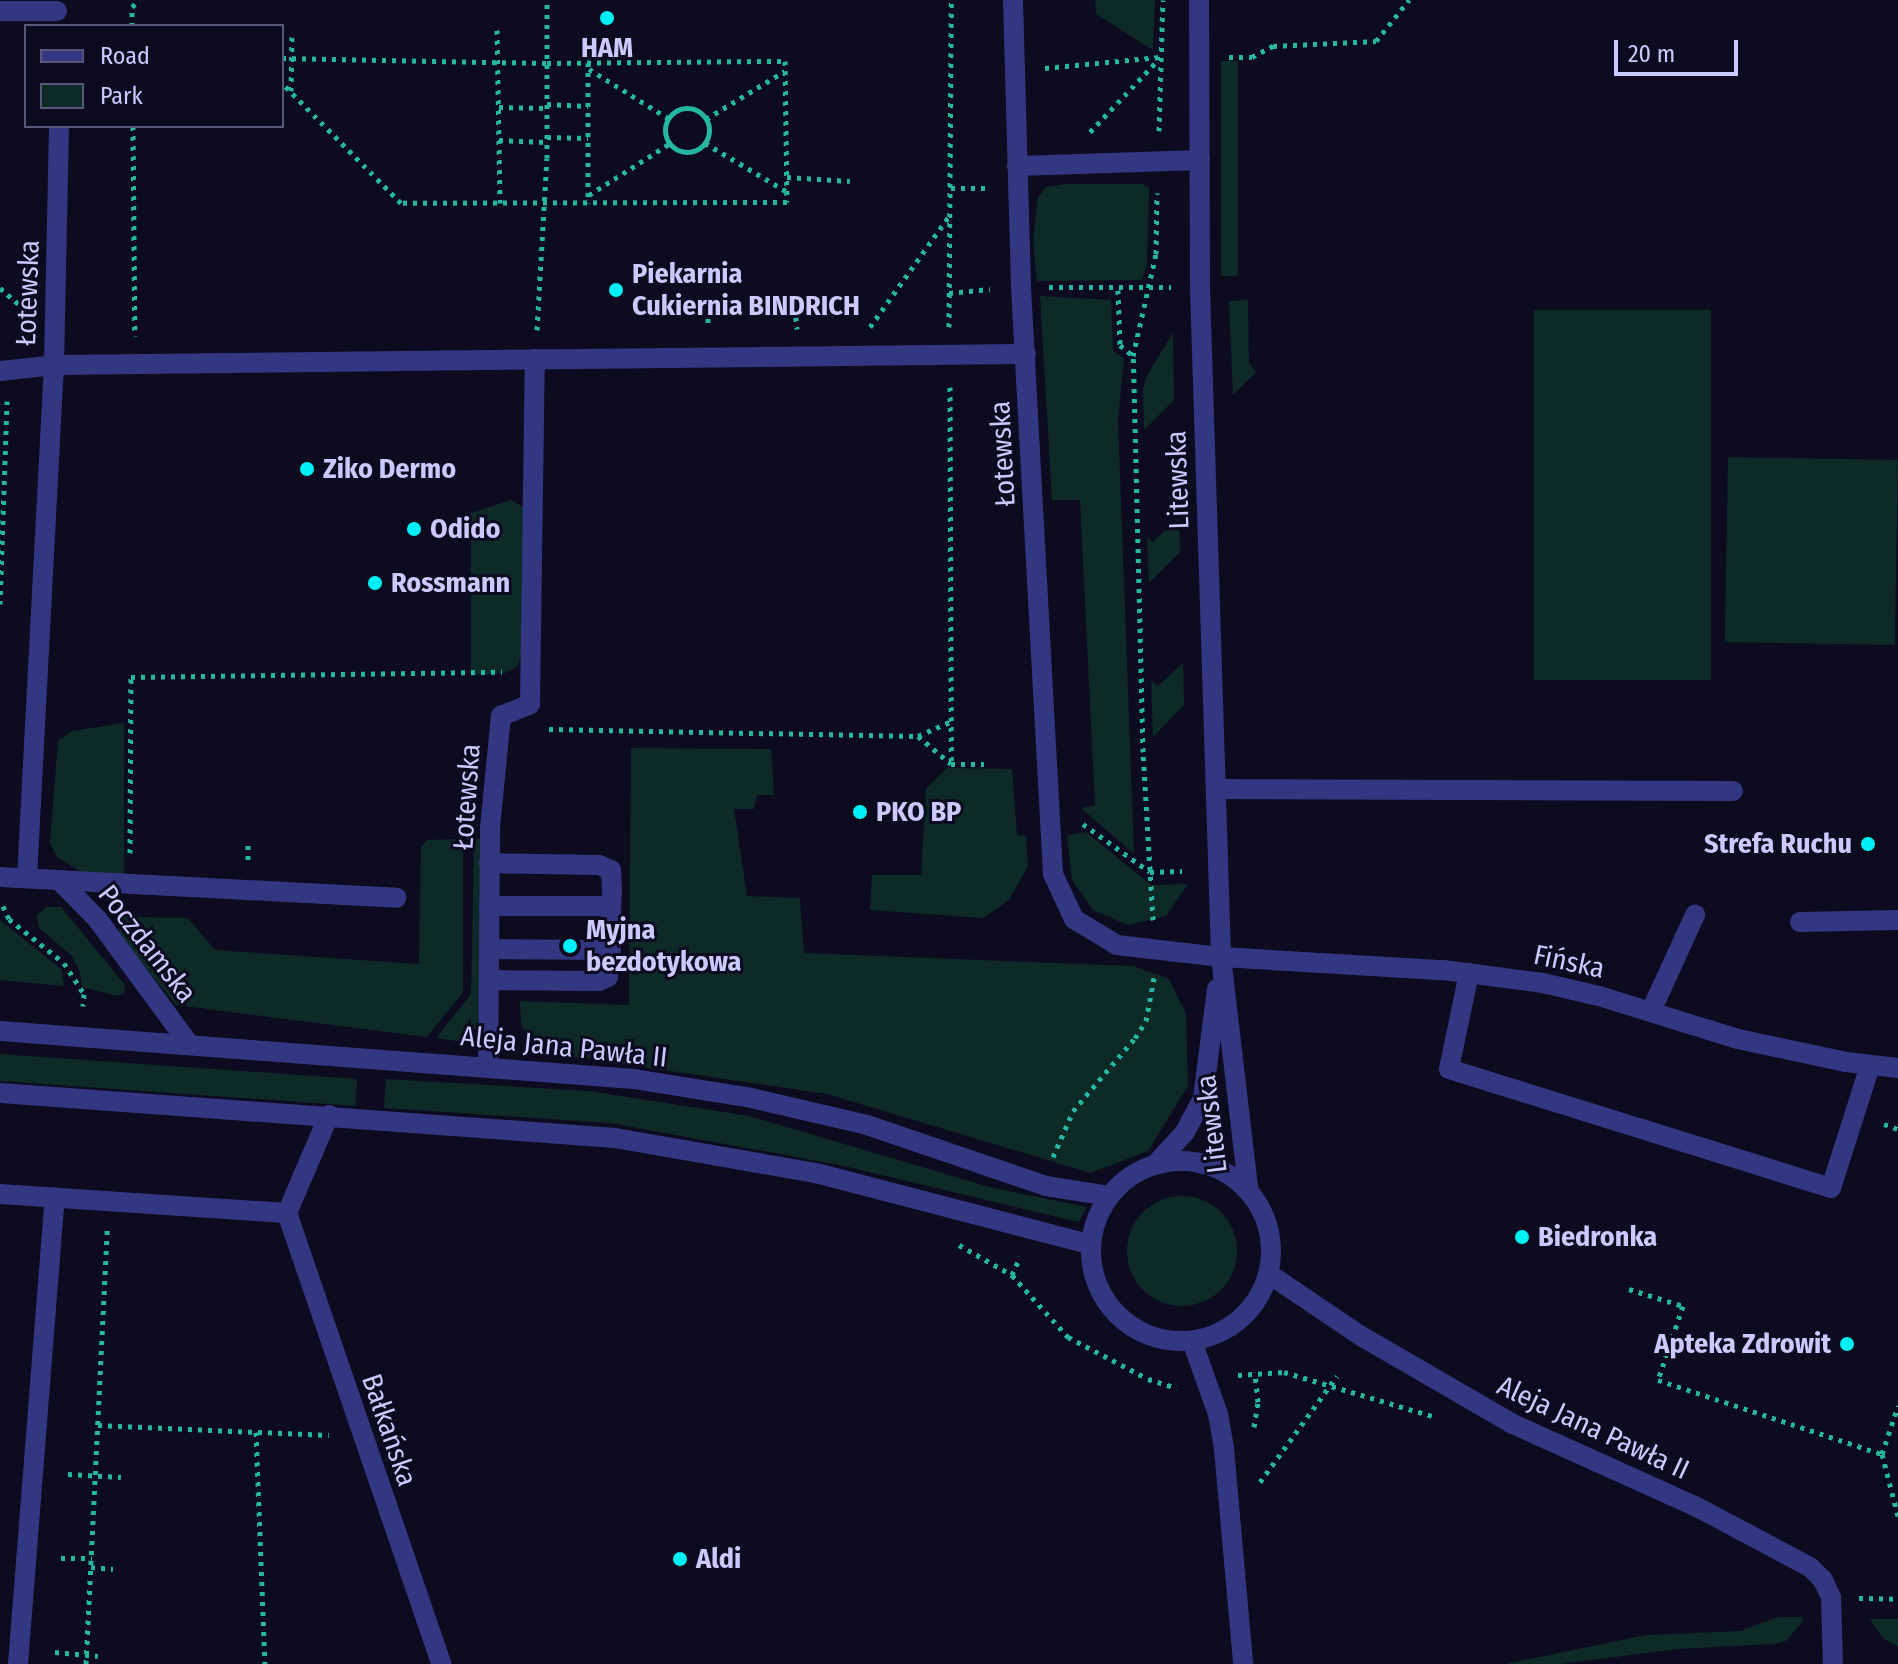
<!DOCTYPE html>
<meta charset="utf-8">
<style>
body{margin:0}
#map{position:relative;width:1898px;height:1664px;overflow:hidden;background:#0d0b20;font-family:"Fira Sans Condensed",sans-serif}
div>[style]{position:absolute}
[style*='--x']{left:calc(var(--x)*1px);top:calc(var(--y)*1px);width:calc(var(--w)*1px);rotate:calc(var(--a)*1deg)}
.green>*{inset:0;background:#0e2a26;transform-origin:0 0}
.round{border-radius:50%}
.path>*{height:5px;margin-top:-2.5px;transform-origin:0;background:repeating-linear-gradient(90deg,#26b7a2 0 4px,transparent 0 10px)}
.path>.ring{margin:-2.5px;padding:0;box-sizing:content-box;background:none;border:5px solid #26b7a2;border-radius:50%}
.service>*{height:20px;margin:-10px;padding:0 10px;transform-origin:10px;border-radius:10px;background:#333782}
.minor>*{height:20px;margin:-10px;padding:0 10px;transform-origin:10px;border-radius:10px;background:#333782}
.tertiary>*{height:20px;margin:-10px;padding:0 10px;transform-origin:10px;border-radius:10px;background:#333782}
.tertiary>.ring{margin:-10px;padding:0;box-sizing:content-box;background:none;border:20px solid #333782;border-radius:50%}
.dots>*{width:22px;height:22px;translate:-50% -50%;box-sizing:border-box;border:4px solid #0d0b20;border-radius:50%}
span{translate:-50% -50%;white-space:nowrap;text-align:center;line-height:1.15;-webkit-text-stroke:6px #0d0b20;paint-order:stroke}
.poi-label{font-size:28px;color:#cbcaff;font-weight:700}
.left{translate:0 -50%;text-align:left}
.right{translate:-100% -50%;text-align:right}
.street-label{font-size:28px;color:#cbcaff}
.legend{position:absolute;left:24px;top:24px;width:260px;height:104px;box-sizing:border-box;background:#0d0b20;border:2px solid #595779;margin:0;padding:10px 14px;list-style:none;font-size:24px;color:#cbcaff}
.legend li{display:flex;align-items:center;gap:16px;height:40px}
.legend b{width:40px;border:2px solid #595779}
.scale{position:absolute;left:1614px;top:40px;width:124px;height:36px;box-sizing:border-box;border:4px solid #cbcaff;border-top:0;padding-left:10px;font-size:24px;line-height:28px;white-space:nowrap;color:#cbcaff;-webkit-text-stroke:6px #0d0b20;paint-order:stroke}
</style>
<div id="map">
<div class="green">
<div style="clip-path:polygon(1095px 0,1155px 0,1153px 50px,1096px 14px)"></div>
<div style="left:1221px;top:61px;width:17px;height:215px"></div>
<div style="clip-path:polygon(1066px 184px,1142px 184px,1149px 188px,1147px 264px,1142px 280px,1037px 281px,1033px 240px,1038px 197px,1046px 187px)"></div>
<div style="clip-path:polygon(1040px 296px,1111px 300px,1113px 351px,1124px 358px,1118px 420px,1134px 854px,1081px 808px,1095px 805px,1080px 500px,1052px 500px)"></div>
<div style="clip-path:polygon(1248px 300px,1249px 363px,1256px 372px,1233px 395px,1229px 301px)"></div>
<div style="left:1534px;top:310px;width:177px;height:370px"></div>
<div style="clip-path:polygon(1173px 332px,1174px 400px,1144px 430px,1143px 389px,1147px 376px)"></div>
<div style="left:1728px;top:457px;width:170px;height:185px;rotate:1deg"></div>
<div style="clip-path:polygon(511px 500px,523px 507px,522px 651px,518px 666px,505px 673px,471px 675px,471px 513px)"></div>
<div style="clip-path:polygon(1179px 518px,1180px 552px,1149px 583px,1147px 537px,1153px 542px)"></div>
<div style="clip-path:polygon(1183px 663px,1184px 705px,1153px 737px,1151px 681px,1158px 686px)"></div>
<div style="clip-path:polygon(124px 723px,124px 874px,81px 872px,57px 857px,50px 843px,58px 741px,72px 731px)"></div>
<div style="clip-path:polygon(631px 748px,771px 749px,774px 795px,757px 795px,754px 809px,734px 809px,747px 896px,800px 898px,804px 953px,1133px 966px,1169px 979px,1186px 1014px,1188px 1086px,1148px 1151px,1091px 1173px,827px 1094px,534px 1051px,521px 1023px,520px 1001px,629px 1005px)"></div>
<div style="clip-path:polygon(947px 768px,1012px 769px,1017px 835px,1026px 836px,1028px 866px,1009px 900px,983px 918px,870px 910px,872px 875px,921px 875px,926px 789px)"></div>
<div style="clip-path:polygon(1086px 832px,1151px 885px,1188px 884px,1166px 916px,1128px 925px,1093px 910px,1072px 880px,1067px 835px)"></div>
<div style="clip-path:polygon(456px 839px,463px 851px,463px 992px,427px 1037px,176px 1005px,122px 939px,118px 926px,125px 917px,188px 918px,215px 950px,419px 964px,421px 847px,427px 840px)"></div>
<div style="clip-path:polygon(474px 839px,483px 839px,478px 1025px,464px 1042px,436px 1038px,471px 994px)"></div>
<div style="clip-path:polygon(46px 907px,61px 907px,125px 985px,124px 993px,118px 996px,82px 987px,80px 972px,71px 955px,39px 928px,37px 915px)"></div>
<div style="clip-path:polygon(0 920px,62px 970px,64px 986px,0 980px)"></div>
<div style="left:0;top:1054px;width:358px;height:27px;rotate:4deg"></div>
<div style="clip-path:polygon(386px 1079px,589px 1091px,749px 1116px,993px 1188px,1087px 1207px,1079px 1222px,844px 1166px,611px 1123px,384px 1108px)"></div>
<div class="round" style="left:1127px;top:1196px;width:110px;height:110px"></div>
<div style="clip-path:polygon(1778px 1617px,1803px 1617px,1802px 1622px,1786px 1641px,1774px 1644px,1677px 1649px,1561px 1664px,1506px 1664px,1646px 1635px,1741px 1631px)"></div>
<div style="clip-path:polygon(1870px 1619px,1898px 1619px,1898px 1647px,1883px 1638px)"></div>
</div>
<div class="path">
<div style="--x:132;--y:26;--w:19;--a:-90"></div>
<div style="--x:132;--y:7;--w:10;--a:-45"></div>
<div style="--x:497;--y:30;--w:173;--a:89"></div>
<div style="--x:1229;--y:57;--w:23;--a:0"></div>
<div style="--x:1252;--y:57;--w:24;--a:-28"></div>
<div style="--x:1273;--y:46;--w:103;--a:-2.8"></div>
<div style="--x:1376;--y:41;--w:53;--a:-51.2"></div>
<div style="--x:282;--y:58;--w:265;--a:1.1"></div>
<div style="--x:547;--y:63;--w:238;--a:-0.5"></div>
<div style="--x:785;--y:61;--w:141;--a:89.2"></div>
<div style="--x:787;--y:202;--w:386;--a:179.9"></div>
<div style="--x:401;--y:203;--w:169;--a:-134.8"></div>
<div style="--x:588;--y:63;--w:140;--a:90"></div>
<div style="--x:1045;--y:68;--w:115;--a:-5.5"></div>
<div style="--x:589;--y:69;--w:93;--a:31.8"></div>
<div style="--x:291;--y:91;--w:58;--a:-89"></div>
<div style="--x:547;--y:104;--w:41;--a:2.8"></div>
<div style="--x:499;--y:107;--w:48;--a:1.2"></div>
<div class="ring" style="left:665px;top:108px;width:39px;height:39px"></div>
<div style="--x:706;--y:119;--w:92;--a:-31.3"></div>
<div style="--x:133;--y:126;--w:210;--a:89.5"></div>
<div style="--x:1159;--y:131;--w:131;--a:-88.3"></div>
<div style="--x:1090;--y:132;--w:102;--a:-46.6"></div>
<div style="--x:547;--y:137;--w:41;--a:1.4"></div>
<div style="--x:499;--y:140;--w:47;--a:2.4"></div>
<div style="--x:705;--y:143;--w:94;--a:30.7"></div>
<div style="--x:787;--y:177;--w:63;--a:3.6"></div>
<div style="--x:951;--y:188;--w:37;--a:0"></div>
<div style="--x:589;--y:195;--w:95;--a:-32.5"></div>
<div style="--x:1049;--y:287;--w:122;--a:0"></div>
<div style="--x:0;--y:288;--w:30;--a:41"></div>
<div style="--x:1118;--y:290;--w:55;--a:87.9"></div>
<div style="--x:1120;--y:345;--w:17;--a:40"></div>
<div style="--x:949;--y:293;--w:41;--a:-5.6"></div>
<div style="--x:795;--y:307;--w:22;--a:85"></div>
<div style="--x:708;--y:308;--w:18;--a:90"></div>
<div style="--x:870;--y:327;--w:138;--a:-54.5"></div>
<div style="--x:949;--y:327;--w:327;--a:-89.6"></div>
<div style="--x:537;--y:330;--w:172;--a:-86.7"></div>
<div style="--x:547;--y:158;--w:158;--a:-90"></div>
<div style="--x:950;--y:387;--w:377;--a:89.8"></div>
<div style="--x:0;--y:604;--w:203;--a:-88"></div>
<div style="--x:549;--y:729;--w:369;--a:1.1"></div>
<div style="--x:918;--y:736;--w:36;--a:-24"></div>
<div style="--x:918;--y:736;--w:43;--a:40.3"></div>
<div style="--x:951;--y:764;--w:33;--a:0"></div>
<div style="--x:1083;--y:824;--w:82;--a:35.6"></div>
<div style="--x:1150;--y:872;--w:32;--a:-2"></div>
<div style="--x:248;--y:845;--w:16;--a:90"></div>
<div style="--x:130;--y:853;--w:176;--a:-89.7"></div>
<div style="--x:131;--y:677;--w:371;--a:-0.8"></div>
<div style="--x:3;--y:906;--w:14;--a:65"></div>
<div style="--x:9;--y:919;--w:70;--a:38.7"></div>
<div style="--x:64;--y:963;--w:37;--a:57"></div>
<div style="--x:84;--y:994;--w:12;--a:95"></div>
<div style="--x:1153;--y:920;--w:168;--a:-93.4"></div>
<div style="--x:1143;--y:752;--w:396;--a:-91.4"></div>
<div style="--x:1133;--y:356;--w:105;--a:-77.3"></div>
<div style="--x:1156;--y:254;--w:61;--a:-89.1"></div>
<div style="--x:1884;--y:1124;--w:15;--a:20"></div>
<div style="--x:1053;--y:1157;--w:50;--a:-66.5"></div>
<div style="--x:1073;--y:1111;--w:96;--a:-49.7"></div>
<div style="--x:1135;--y:1038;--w:20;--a:-57"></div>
<div style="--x:1146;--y:1021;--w:44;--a:-79.5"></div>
<div style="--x:959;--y:1245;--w:61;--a:29.5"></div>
<div style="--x:1012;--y:1275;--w:84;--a:47.9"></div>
<div style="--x:1068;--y:1337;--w:90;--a:27.7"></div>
<div style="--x:1148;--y:1379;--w:30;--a:17"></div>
<div style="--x:1012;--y:1275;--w:20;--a:-66"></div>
<div style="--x:1629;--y:1289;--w:57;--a:17.5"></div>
<div style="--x:1683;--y:1306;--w:78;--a:108.7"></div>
<div style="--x:1658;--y:1380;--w:236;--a:18.3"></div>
<div style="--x:1882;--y:1454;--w:64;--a:75.5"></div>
<div style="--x:1238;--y:1375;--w:46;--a:-3.7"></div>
<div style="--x:1284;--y:1372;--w:155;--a:16.5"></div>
<div style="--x:98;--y:1425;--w:231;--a:2.5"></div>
<div style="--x:1254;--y:1427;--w:25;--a:-81"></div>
<div style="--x:1258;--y:1402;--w:30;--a:-96"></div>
<div style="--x:256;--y:1432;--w:232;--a:87.8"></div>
<div style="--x:1882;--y:1454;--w:51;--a:-71.6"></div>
<div style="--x:68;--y:1474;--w:53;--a:3.2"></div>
<div style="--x:1260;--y:1482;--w:131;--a:-54"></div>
<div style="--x:61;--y:1558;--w:31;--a:0"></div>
<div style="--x:91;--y:1567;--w:22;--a:5"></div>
<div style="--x:1859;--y:1598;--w:39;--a:1"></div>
<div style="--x:55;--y:1652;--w:43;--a:5.3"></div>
<div style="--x:86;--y:1664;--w:435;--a:-87.2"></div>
</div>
<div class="service">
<div style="--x:1216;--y:789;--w:517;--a:0.22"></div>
<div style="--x:489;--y:906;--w:122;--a:0"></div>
<div style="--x:1800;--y:922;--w:98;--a:-1.2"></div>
<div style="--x:489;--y:949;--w:122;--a:0.5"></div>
<div style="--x:1469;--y:973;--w:98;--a:101.8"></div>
<div style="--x:1449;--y:1069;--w:400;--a:17.3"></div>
<div style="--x:1831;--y:1188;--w:128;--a:-72.3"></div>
<div style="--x:489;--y:980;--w:110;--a:0.5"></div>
<div style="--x:599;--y:981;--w:10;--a:-24"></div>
<div style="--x:608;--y:977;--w:88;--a:-87.4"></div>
<div style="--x:612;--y:889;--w:19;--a:-93"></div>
<div style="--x:611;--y:870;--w:13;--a:-157"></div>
<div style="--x:599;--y:865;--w:110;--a:-179"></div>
<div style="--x:1651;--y:1011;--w:106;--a:-65.4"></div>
<div style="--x:18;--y:1664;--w:468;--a:-85.5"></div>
</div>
<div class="minor">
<div style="--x:1013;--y:0;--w:287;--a:88.4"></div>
<div style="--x:1021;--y:287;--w:588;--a:86.88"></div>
<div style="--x:1053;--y:874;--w:50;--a:65"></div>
<div style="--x:1074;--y:919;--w:50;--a:31.2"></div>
<div style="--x:1117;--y:945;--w:105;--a:6.6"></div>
<div style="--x:1221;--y:957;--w:222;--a:3.4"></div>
<div style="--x:1443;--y:970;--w:101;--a:7.4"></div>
<div style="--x:1543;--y:983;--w:57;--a:13.1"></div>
<div style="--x:1599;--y:996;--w:145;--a:17.2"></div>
<div style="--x:1738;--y:1039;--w:110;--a:12"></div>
<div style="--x:1846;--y:1062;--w:52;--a:6.6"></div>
<div style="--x:0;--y:11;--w:57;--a:0"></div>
<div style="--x:1017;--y:166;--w:183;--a:-1.9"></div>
<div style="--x:0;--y:371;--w:54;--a:-6.3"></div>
<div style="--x:54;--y:365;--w:972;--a:-0.65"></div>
<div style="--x:0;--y:877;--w:397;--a:3"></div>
<div style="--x:27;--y:878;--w:514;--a:-86.99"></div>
<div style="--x:54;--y:365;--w:239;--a:-88.8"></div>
<div style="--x:59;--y:880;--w:56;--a:45.7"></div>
<div style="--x:98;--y:920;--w:154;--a:53.7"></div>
<div style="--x:488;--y:1067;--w:239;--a:-89.5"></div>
<div style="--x:490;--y:828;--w:113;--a:-84.4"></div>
<div style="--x:501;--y:716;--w:31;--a:-22"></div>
<div style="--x:530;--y:704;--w:345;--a:-89.2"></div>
<div style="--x:329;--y:1115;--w:107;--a:113.2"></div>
<div style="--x:287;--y:1213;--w:477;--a:71.1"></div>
<div style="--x:0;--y:1194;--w:288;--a:3.8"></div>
</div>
<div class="tertiary">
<div style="--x:1199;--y:0;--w:288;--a:89.8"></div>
<div style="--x:1200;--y:288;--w:669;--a:88.2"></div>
<div style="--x:1221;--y:957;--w:233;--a:83.3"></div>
<div style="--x:0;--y:1031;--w:636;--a:4.33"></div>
<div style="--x:634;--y:1079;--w:114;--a:9.1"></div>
<div style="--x:747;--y:1097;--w:123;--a:13.1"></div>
<div style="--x:867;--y:1125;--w:189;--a:18.8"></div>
<div style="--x:1046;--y:1186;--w:65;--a:8.9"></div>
<div style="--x:0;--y:1093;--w:617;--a:4.18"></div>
<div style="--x:615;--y:1138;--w:204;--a:9.9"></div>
<div style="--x:816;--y:1173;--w:282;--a:14.6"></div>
<div class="ring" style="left:1091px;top:1161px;width:160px;height:160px"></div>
<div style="--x:1156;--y:1164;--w:43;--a:-47.8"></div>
<div style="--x:1185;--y:1132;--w:38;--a:-62"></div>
<div style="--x:1203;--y:1098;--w:110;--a:-82.7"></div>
<div style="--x:1269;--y:1274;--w:111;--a:34"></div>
<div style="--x:1361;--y:1336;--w:176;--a:30.1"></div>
<div style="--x:1513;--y:1424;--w:202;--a:24.3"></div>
<div style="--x:1697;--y:1507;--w:128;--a:28"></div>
<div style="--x:1810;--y:1567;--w:18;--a:45"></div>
<div style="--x:1823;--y:1580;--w:19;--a:65"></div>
<div style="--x:1831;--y:1597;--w:67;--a:88.3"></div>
<div style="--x:1192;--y:1341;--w:77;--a:70.4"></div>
<div style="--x:1218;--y:1414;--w:36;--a:80"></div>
<div style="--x:1224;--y:1449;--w:216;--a:84.9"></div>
</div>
<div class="dots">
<div style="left:607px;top:18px;background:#00f1f5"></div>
<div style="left:616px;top:290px;background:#00f1f5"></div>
<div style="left:307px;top:469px;background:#00f1f5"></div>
<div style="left:414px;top:529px;background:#00f1f5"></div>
<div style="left:375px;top:583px;background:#00f1f5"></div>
<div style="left:860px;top:812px;background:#00f1f5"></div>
<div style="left:1868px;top:844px;background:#00f1f5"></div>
<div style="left:570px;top:946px;background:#00f1f5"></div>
<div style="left:1522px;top:1237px;background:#00f1f5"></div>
<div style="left:1847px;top:1344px;background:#00f1f5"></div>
<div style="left:680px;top:1559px;background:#00f1f5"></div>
</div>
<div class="poi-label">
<span style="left:607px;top:48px">HAM</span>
<span class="left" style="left:632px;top:290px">Piekarnia<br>Cukiernia BINDRICH</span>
<span class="left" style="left:323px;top:469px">Ziko Dermo</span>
<span class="left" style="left:430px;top:529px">Odido</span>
<span class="left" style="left:391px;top:583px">Rossmann</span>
<span class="left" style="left:876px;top:812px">PKO BP</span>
<span class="right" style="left:1852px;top:844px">Strefa Ruchu</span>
<span class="left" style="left:586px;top:946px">Myjna<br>bezdotykowa</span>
<span class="left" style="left:1538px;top:1237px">Biedronka</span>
<span class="right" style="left:1831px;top:1344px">Apteka Zdrowit</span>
<span class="left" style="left:696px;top:1559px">Aldi</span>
</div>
<div class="street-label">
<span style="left:28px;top:293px;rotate:-88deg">Łotewska</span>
<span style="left:1003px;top:454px;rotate:-93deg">Łotewska</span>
<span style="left:1178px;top:480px;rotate:-92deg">Litewska</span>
<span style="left:467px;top:797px;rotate:-86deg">Łotewska</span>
<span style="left:147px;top:944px;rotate:52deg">Poczdamska</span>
<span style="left:1569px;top:962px;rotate:12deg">Fińska</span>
<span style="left:564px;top:1047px;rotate:6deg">Aleja Jana Pawła II</span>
<span style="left:1212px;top:1124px;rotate:-97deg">Litewska</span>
<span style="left:1593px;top:1428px;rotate:25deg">Aleja Jana Pawła II</span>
<span style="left:389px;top:1430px;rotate:71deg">Bałkańska</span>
</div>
<ul class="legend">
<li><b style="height:10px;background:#333782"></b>Road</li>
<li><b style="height:22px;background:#0e2a26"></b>Park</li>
</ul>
<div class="scale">20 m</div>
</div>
